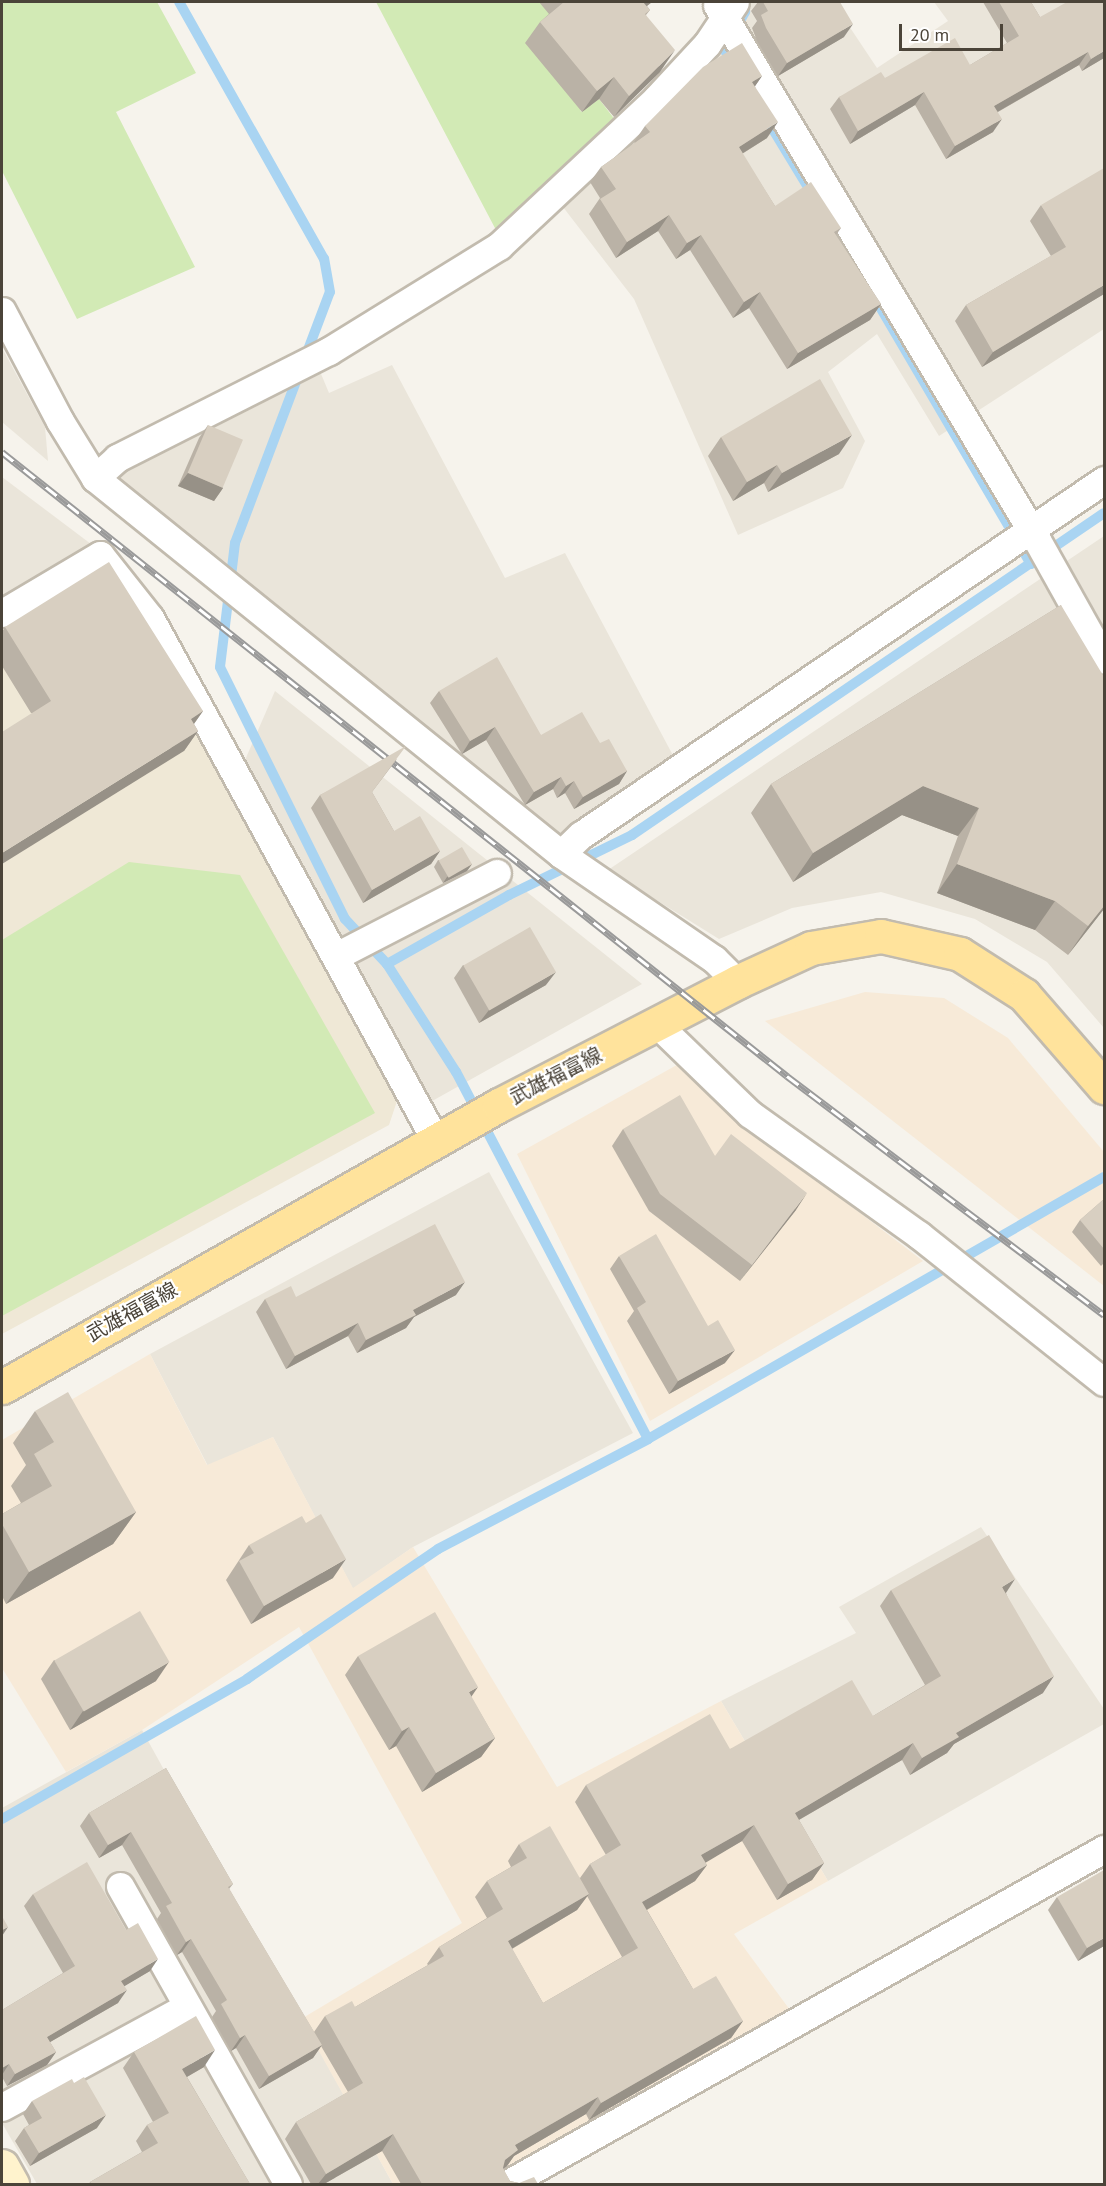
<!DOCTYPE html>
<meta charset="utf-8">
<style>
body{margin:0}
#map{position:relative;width:1106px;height:2186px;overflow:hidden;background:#f6f3ec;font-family:"PT Sans","Noto Sans JP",sans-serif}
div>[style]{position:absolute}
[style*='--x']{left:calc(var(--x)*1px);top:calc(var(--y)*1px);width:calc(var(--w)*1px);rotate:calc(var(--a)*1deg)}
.residential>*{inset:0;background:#eae5da}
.commercial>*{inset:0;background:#f7ead8}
.education>*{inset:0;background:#efe8d6}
.green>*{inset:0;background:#d2eab5}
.stream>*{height:10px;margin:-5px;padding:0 5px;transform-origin:5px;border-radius:5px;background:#a9d4f2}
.roads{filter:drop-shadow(2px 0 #c2bbae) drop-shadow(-2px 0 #c2bbae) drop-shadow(0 2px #c2bbae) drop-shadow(0 -2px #c2bbae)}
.street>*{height:27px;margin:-13.5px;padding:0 13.5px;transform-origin:13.5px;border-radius:13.5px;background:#fff}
.secondary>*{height:33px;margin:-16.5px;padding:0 16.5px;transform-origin:16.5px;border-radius:16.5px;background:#fff3cd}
.primary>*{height:33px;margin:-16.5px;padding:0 16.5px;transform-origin:16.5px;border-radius:16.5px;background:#ffe39c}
.rail>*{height:7px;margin-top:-3.5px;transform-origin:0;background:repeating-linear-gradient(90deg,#fff 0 14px,#9a9a9a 0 28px);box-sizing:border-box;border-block:2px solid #9a9a9a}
.wall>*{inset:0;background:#bab2a6}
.shaded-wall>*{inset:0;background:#979187}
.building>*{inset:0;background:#d8cfc1;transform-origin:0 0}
span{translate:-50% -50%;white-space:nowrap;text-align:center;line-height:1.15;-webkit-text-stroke:4.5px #fff;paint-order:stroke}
.street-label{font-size:20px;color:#4b4439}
.frame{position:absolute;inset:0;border:3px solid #4b4439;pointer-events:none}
.scale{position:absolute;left:899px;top:24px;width:104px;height:27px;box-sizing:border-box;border:3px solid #4b4439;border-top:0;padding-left:8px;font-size:18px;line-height:21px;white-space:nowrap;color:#4b4439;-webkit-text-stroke:4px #fff;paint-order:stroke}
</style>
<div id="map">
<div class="residential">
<div style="clip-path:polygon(722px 2px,833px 2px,877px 68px,948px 21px,934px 2px,1104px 2px,1104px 329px,939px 436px,877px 334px,828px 372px,865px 441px,843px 488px,738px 535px,634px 299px,546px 185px,661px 78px)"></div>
<div style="clip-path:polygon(309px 345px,329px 393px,392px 365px,505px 578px,565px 553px,684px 776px,556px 864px,81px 487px,110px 451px)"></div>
<div style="clip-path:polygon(2px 348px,45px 427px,48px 461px,2px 422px)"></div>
<div style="clip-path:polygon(2px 477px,91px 544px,94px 570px,2px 624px)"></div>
<div style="clip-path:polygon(1104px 536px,1104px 1028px,1047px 962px,975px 919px,881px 892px,792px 908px,719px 939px,608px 870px)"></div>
<div style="clip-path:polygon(275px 691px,642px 984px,425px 1105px,397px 1101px,229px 797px)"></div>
<div style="clip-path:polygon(489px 1172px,633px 1433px,413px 1547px,353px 1589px,273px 1437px,208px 1466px,150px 1354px)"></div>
<div style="clip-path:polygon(981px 1527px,1104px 1709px,1104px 1724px,828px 1881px,721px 1701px,856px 1633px,839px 1607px)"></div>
<div style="clip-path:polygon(142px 1730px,393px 2184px,37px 2184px,2px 2123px,2px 1808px)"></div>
</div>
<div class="commercial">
<div style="clip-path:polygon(865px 992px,944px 998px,1008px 1038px,1104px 1152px,1104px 1286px,765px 1021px)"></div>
<div style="clip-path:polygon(684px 1061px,738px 1120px,923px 1261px,650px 1421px,517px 1154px)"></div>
<div style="clip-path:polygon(150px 1354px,207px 1465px,273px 1437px,353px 1588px,413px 1547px,557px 1787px,721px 1701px,828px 1881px,734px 1934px,804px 2029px,533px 2181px,534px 2184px,393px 2184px,301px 2019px,462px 1923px,299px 1627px,142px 1730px,66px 1772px,2px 1668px,2px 1440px)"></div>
</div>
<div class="education">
<div style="clip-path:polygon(94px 570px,136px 623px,397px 1101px,389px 1125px,2px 1334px,2px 624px)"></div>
</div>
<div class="green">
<div style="clip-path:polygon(2px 2px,157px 2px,196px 73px,116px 112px,195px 267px,77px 319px,2px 171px)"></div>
<div style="clip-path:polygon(376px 2px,540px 2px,554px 19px,581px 112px,599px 99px,616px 121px,496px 230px)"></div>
<div style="clip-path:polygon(129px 862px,240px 875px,375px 1113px,2px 1316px,2px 940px)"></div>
</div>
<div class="stream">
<div style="--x:733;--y:63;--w:17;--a:-123"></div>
<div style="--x:724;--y:49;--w:43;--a:-60.4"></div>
<div style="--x:745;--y:12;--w:12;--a:-125"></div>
<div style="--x:766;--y:118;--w:92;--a:58.7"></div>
<div style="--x:830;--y:223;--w:50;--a:58.8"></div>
<div style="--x:873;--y:295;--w:312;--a:59.6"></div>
<div style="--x:387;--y:964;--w:140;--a:-29.5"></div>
<div style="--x:509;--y:895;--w:137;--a:-26"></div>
<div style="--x:632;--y:835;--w:571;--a:-34.3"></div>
<div style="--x:648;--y:1439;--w:526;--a:-29.88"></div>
<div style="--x:2;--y:1819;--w:282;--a:-29.7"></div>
<div style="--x:247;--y:1679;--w:231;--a:-34.2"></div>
<div style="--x:438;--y:1549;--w:237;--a:-27.6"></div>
<div style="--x:648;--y:1439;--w:414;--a:-117.6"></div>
<div style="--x:456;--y:1072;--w:128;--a:-122.6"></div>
<div style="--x:387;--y:964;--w:62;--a:-133"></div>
<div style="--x:345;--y:919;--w:281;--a:-116.4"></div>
<div style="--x:220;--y:667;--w:125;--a:-83.1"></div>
<div style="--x:235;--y:543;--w:268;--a:-69.3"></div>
<div style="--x:330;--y:292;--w:34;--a:-100"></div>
<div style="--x:324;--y:259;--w:295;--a:-119.4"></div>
</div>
<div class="roads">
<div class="street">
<div style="--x:717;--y:5;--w:623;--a:59.12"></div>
<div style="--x:1037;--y:540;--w:137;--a:60.8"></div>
<div style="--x:2;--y:311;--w:124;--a:62.2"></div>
<div style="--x:60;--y:421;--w:67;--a:58.4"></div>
<div style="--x:95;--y:478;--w:599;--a:38.9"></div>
<div style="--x:561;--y:854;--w:186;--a:34.5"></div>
<div style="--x:714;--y:959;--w:33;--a:45"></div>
<div style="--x:95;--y:478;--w:30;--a:-42"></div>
<div style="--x:117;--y:458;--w:237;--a:-26.8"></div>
<div style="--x:329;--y:351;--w:200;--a:-31.7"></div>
<div style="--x:499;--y:246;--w:215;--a:-43.1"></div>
<div style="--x:656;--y:99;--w:75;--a:-47.2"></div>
<div style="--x:707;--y:44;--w:50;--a:-56.3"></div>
<div style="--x:2;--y:613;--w:114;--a:-30.6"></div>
<div style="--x:100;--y:555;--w:80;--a:51.6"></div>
<div style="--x:150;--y:618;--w:598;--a:61.34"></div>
<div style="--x:561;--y:854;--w:28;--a:-44"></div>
<div style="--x:581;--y:835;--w:632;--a:-34.17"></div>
<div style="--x:336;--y:956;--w:181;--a:-27.3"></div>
<div style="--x:657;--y:1024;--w:129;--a:44.1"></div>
<div style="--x:750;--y:1114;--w:208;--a:35.6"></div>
<div style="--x:919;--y:1235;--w:236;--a:38.5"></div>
<div style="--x:120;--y:1886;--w:342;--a:60.6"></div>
<div style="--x:2;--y:2107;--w:209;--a:-28.5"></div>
<div style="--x:507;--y:2184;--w:685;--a:-29.3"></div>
</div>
<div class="secondary">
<div style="--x:2;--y:2166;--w:21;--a:61"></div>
</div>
<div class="primary">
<div style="--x:2;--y:1387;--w:571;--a:-29.57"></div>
<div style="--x:499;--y:1105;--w:268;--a:-27.3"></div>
<div style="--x:737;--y:982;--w:81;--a:-24.7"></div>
<div style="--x:811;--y:948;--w:71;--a:-9.7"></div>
<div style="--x:881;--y:936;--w:81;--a:12.8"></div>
<div style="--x:960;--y:954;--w:76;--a:32.6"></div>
<div style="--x:1024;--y:995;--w:122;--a:49"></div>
</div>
</div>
<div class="rail">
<div style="--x:2;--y:452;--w:1003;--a:38.48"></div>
<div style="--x:787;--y:1076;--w:397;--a:37"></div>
</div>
<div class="wall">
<div style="clip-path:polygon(539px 2px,652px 2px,647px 6px,650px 10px,646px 15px,660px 72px,614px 117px,599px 99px,582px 112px,525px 43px,540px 22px,549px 14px)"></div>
<div style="clip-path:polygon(758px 2px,840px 2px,844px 37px,778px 76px,757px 41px,752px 28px,757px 21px,751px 11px)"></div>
<div style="clip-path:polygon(983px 2px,1031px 2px,1040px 17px,1104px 58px,1082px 71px,1079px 65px,998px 112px,993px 132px,946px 159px,915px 105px,850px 144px,830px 109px,839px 97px,885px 78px,970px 65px,1007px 43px)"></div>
<div style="clip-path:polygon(762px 76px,755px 86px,767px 138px,742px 154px,775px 206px,841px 228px,836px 235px,881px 304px,870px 320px,787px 369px,749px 308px,733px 318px,690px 250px,676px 259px,658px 231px,616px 258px,589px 214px,600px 198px,590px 182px,601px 167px,635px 143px,634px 142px,645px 126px)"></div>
<div style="clip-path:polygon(1041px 205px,1104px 294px,982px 367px,955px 321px,966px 305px,1051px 256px,1030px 221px)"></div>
<div style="clip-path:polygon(208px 425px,223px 488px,214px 501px,178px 486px,199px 438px)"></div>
<div style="clip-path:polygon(721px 437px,839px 454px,768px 492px,764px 483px,733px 501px,708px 456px)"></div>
<div style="clip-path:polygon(1061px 605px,1104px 909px,1068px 955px,1035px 930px,937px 893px,958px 836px,902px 815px,793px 882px,751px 813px,771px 784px)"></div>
<div style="clip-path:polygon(5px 627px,203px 711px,194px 724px,198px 731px,184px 751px,31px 713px,2px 666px,2px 632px)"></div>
<div style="clip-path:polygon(439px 691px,541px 735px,600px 743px,627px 771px,619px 784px,574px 809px,565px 793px,557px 798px,553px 789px,525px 805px,486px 740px,462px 754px,430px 703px)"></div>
<div style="clip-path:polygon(397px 759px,372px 792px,394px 831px,440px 851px,431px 864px,363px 903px,311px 808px,320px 795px)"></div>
<div style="clip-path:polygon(438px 860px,472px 864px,467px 871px,443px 883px,434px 867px)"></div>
<div style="clip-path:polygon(463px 965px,546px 985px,479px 1023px,454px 978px)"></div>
<div style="clip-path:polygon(623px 1129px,715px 1156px,796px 1210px,740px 1281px,649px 1211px,612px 1146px)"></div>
<div style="clip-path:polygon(1104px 1199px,1104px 1263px,1101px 1266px,1072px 1232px,1080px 1220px)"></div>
<div style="clip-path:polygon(619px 1256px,725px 1363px,669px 1394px,627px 1321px,634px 1311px,610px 1269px)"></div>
<div style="clip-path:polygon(456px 1295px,414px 1317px,406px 1328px,357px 1353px,348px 1336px,286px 1369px,256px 1312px,265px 1299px)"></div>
<div style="clip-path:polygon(35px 1411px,136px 1512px,113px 1544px,6px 1604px,2px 1596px,2px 1514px,21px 1503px,11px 1486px,26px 1465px,13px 1443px)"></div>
<div style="clip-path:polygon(249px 1545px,333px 1578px,251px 1624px,226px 1580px)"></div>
<div style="clip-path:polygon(evenodd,891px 1590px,1006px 1593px,1043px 1693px,954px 1744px,947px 1753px,910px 1775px,902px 1760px,799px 1820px,824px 1863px,812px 1880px,777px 1900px,742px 1841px,705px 1862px,707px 1865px,695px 1881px,647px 1910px,693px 1989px,743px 2021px,731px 2038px,589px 2120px,586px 2114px,514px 2156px,507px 2166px,503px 2169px,510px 2181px,519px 2183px,538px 2184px,401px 2184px,382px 2151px,324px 2184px,311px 2184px,285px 2139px,296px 2122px,348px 2092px,321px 2046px,313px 2058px,259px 2089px,236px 2048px,231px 2051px,212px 2017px,216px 2011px,182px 1952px,177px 1955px,157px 1919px,161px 1913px,122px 1845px,99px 1858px,80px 1826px,89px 1813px,166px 1768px,233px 1884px,229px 1889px,314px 2032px,325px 2016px,355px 2007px,428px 1965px,427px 1964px,439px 1947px,487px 1918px,475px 1897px,487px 1881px,511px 1867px,508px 1861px,519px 1844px,580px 1878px,590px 1864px,606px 1855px,575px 1802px,586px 1785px,730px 1749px,873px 1716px,925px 1685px,880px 1606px,891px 1590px,587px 1896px,622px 1957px,543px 2003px,512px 1949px,577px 1910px,587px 1896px)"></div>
<div style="clip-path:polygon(358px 1656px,471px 1697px,495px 1738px,481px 1757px,422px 1792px,396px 1746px,389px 1750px,345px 1675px)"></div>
<div style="clip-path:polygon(54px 1660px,156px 1681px,70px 1730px,41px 1679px)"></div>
<div style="clip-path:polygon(33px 1894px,126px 1930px,150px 1971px,124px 1986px,118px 2003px,50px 2042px,56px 2052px,47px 2065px,7px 2086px,2px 2077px,2px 2010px,63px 1973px,24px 1906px)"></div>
<div style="clip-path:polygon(1057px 1897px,1104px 1946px,1078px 1961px,1048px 1910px)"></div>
<div style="clip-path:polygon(134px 2052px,204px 2067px,187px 2077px,250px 2184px,89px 2184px,90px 2182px,142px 2152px,136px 2141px,147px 2125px,153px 2122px,123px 2068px)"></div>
<div style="clip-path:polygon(32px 2101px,97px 2128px,30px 2166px,15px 2141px,24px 2128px,29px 2125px,23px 2114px)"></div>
</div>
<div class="shaded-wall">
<div style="clip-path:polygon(641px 2px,652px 2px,627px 21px)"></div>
<div style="clip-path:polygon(853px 24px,844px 37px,778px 76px,787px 63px)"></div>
<div style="clip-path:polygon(675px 50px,660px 72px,614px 117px,629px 96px)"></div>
<div style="clip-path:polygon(1104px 51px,1104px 58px,1082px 71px,1091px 59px)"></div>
<div style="clip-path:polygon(1088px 52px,1079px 65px,985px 119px,994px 106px)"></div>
<div style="clip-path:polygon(762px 76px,751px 92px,752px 82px)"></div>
<div style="clip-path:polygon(614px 77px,599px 99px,582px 112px,597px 91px)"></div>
<div style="clip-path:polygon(924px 92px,915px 105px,850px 144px,858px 131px)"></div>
<div style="clip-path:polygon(1002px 119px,993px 132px,946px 159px,955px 146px)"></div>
<div style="clip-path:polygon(778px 122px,767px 138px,727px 163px,739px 147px)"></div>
<div style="clip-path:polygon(669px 215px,658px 231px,616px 258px,627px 242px)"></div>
<div style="clip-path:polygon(701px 235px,690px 250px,676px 259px,687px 243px)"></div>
<div style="clip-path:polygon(1104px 285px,1104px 294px,982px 367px,993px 352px)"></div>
<div style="clip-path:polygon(760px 292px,749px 308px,733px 318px,744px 302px)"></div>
<div style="clip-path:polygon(881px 304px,870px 320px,787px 369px,798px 353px)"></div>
<div style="clip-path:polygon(852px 435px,839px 454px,768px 492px,782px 473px)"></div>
<div style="clip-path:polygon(777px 465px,764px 483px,733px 501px,747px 482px)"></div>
<div style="clip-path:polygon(188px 473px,223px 488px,214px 501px,178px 486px)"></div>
<div style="clip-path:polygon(203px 711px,188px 732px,191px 719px)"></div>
<div style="clip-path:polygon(495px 727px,486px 740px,462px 754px,470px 741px)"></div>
<div style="clip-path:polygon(198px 731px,184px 751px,2px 864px,2px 853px)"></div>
<div style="clip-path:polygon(627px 771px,619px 784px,574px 809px,583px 797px)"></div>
<div style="clip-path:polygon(561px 777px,553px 789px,525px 805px,534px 792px)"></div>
<div style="clip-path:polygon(574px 781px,565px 793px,557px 798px,566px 786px)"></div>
<div style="clip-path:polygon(923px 786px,979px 808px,958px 836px,902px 815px,793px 882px,813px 853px)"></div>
<div style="clip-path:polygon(440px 851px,431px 864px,363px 903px,372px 890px)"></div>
<div style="clip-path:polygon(472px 864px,467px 871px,443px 883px,447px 877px)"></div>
<div style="clip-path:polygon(957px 864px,1055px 901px,1035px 930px,937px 893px)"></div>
<div style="clip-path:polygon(1104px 906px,1104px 909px,1068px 955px,1088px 926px)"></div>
<div style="clip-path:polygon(556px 972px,546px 985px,479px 1023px,489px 1010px)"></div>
<div style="clip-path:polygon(807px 1193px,796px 1210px,740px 1281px,752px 1265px)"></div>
<div style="clip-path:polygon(465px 1282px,456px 1295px,414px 1317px,406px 1328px,357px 1353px,366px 1340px,413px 1310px)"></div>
<div style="clip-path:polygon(358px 1323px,348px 1336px,286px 1369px,295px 1356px)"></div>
<div style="clip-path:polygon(735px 1350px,725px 1363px,669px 1394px,678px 1381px)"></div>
<div style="clip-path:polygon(136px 1512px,113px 1544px,6px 1604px,29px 1572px)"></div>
<div style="clip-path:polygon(346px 1559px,333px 1578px,251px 1624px,264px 1606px)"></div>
<div style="clip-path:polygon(1015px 1579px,1004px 1596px,1002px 1587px)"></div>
<div style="clip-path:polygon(169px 1662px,156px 1681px,70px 1730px,83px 1711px)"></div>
<div style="clip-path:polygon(1054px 1676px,1043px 1693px,954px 1744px,947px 1753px,910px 1775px,922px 1758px,956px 1733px)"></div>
<div style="clip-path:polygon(478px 1687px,465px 1706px,469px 1692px)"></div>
<div style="clip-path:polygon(409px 1727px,396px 1746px,389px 1750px,402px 1731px)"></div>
<div style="clip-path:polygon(495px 1738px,481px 1757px,422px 1792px,436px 1773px)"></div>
<div style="clip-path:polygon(913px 1743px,902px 1760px,783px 1829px,795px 1813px)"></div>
<div style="clip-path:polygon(754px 1825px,742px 1841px,690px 1872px,701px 1855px)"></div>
<div style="clip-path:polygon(131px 1832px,122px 1845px,99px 1858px,108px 1845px)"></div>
<div style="clip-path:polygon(824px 1863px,812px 1880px,777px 1900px,788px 1884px)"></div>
<div style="clip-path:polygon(707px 1865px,695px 1881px,631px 1919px,642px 1902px)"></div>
<div style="clip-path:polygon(589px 1894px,577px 1910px,496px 1958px,508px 1941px)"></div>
<div style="clip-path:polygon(8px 1927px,2px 1936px,2px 1930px)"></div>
<div style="clip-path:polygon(1104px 1938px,1104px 1946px,1078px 1961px,1087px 1948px)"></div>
<div style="clip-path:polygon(191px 1939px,182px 1952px,177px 1955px,186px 1942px)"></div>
<div style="clip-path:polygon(158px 1959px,150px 1971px,113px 1993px,121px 1981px)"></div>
<div style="clip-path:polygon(127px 1990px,118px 2003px,38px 2049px,47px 2037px)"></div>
<div style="clip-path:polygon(743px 2021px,731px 2038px,589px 2120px,601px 2103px)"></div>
<div style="clip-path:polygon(245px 2035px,236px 2048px,231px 2051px,240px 2038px)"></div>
<div style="clip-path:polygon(322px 2045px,313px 2058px,259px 2089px,269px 2076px)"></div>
<div style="clip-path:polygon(215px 2050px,204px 2067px,171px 2086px,182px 2069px)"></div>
<div style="clip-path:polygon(56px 2052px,47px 2065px,7px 2086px,15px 2074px)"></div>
<div style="clip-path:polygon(9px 2064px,2px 2075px,2px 2068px)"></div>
<div style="clip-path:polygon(598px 2097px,586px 2114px,514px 2156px,507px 2166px,493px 2176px,515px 2145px)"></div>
<div style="clip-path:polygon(106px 2115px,97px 2128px,30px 2166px,39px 2153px)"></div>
<div style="clip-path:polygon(393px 2134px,382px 2151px,324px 2184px,318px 2184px,326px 2174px)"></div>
</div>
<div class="building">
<div style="clip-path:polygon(564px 2px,643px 2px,650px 10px,645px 14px,675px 50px,629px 96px,614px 77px,597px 91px,540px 22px)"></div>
<div style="clip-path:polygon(763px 2px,840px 2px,853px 24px,787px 63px,766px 28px,761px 15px,768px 11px)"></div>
<div style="clip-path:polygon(999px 2px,1031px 2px,1040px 17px,1067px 2px,1104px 2px,1104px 51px,1091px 59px,1088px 52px,994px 106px,1002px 119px,955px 146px,924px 92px,858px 131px,839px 97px,881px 72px,885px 78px,955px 38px,970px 65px,1019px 36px)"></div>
<div style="clip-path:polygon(742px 43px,762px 76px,752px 82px,778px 122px,739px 147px,775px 206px,811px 182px,841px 228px,834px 232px,881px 304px,798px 353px,760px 292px,744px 302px,701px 235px,687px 243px,669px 215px,627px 242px,600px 199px,616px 189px,601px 167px,650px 132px,645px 126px,703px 67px)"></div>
<div style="clip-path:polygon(1104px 168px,1104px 285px,993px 352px,966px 305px,1066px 247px,1041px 205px)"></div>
<div style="clip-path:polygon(820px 379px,852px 435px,782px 473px,777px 465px,747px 482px,721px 437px)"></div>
<div style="left:208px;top:425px;width:38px;height:52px;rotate:23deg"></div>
<div style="clip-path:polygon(109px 562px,203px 711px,191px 719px,198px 731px,2px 853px,2px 732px,51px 701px,5px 627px)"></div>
<div style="clip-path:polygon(1061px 605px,1104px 677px,1104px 906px,1088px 926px,1055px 901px,957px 864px,979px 808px,923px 786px,813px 853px,771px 784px)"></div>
<div style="clip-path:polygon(497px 657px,541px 735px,582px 712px,600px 743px,609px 739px,627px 771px,583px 797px,574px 781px,566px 786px,561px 777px,534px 792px,495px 727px,470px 741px,439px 691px)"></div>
<div style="clip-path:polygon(406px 746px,372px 792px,394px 831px,420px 816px,440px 851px,372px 890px,320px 795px)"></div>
<div style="left:462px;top:847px;width:20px;height:27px;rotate:60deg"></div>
<div style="left:530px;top:927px;width:52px;height:77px;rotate:60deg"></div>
<div style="clip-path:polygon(680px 1095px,715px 1156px,731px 1134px,807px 1193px,752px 1265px,660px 1194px,623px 1129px)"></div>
<div style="clip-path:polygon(1104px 1199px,1104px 1249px,1080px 1220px)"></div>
<div style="clip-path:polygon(435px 1224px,465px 1282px,413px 1310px,416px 1315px,366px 1340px,358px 1323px,295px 1356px,265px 1299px,291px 1286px,296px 1297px)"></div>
<div style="clip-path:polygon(656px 1234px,708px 1326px,718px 1320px,735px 1350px,678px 1381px,637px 1308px,646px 1302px,619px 1256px)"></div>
<div style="clip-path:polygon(68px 1392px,136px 1512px,29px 1572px,2px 1524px,2px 1514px,52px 1486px,34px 1454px,54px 1442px,35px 1411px)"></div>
<div style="clip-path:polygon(321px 1514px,346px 1559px,264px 1606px,239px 1561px,254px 1553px,249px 1545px,302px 1516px,306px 1523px)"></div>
<div style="clip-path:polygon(989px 1535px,1015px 1579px,1002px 1587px,1054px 1676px,956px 1733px,959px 1737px,922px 1758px,913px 1743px,795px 1813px,824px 1863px,788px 1884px,754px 1825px,701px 1855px,707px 1865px,642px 1902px,693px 1989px,716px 1976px,743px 2021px,601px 2103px,598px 2097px,515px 2145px,518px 2150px,505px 2160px,503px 2168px,510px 2181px,519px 2183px,534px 2177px,538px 2184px,422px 2184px,393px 2134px,326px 2174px,296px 2122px,363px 2083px,325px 2016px,352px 2001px,355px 2007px,444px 1956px,439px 1947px,503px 1909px,487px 1881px,527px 1858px,519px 1844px,550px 1826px,589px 1894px,508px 1941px,543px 2003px,638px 1948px,590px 1864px,621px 1845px,586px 1785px,710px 1714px,730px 1749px,852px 1680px,873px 1716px,941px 1676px,891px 1590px)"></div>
<div style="left:140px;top:1611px;width:59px;height:99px;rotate:60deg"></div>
<div style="clip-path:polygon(435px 1612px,478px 1687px,469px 1692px,495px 1738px,436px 1773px,409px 1727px,402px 1731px,358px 1656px)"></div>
<div style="clip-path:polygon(166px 1768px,233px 1884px,228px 1887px,322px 2045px,269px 2076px,245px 2035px,240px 2038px,221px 2004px,227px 2000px,191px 1939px,186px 1942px,166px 1906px,172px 1903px,131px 1832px,108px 1845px,89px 1813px)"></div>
<div style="clip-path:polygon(87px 1862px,126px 1930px,138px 1923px,158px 1959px,121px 1981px,127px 1990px,47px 2037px,56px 2052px,15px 2074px,9px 2064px,2px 2068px,2px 2010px,75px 1966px,33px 1894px)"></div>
<div style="clip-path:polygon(1104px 1870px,1104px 1938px,1087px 1948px,1057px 1897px)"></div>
<div style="clip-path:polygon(2px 1916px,8px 1927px,2px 1930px)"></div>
<div style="clip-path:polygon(196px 2016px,215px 2050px,182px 2069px,250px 2184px,92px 2184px,90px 2182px,158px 2143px,147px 2125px,169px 2113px,134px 2052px)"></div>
<div style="clip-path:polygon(84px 2077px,106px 2115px,39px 2153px,24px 2128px,42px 2118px,32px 2101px,72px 2079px,74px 2083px)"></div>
</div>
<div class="street-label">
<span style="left:556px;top:1076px;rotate:-27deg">武雄福富線</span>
<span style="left:132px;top:1312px;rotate:-29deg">武雄福富線</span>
</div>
<div class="frame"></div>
<div class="scale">20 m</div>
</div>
